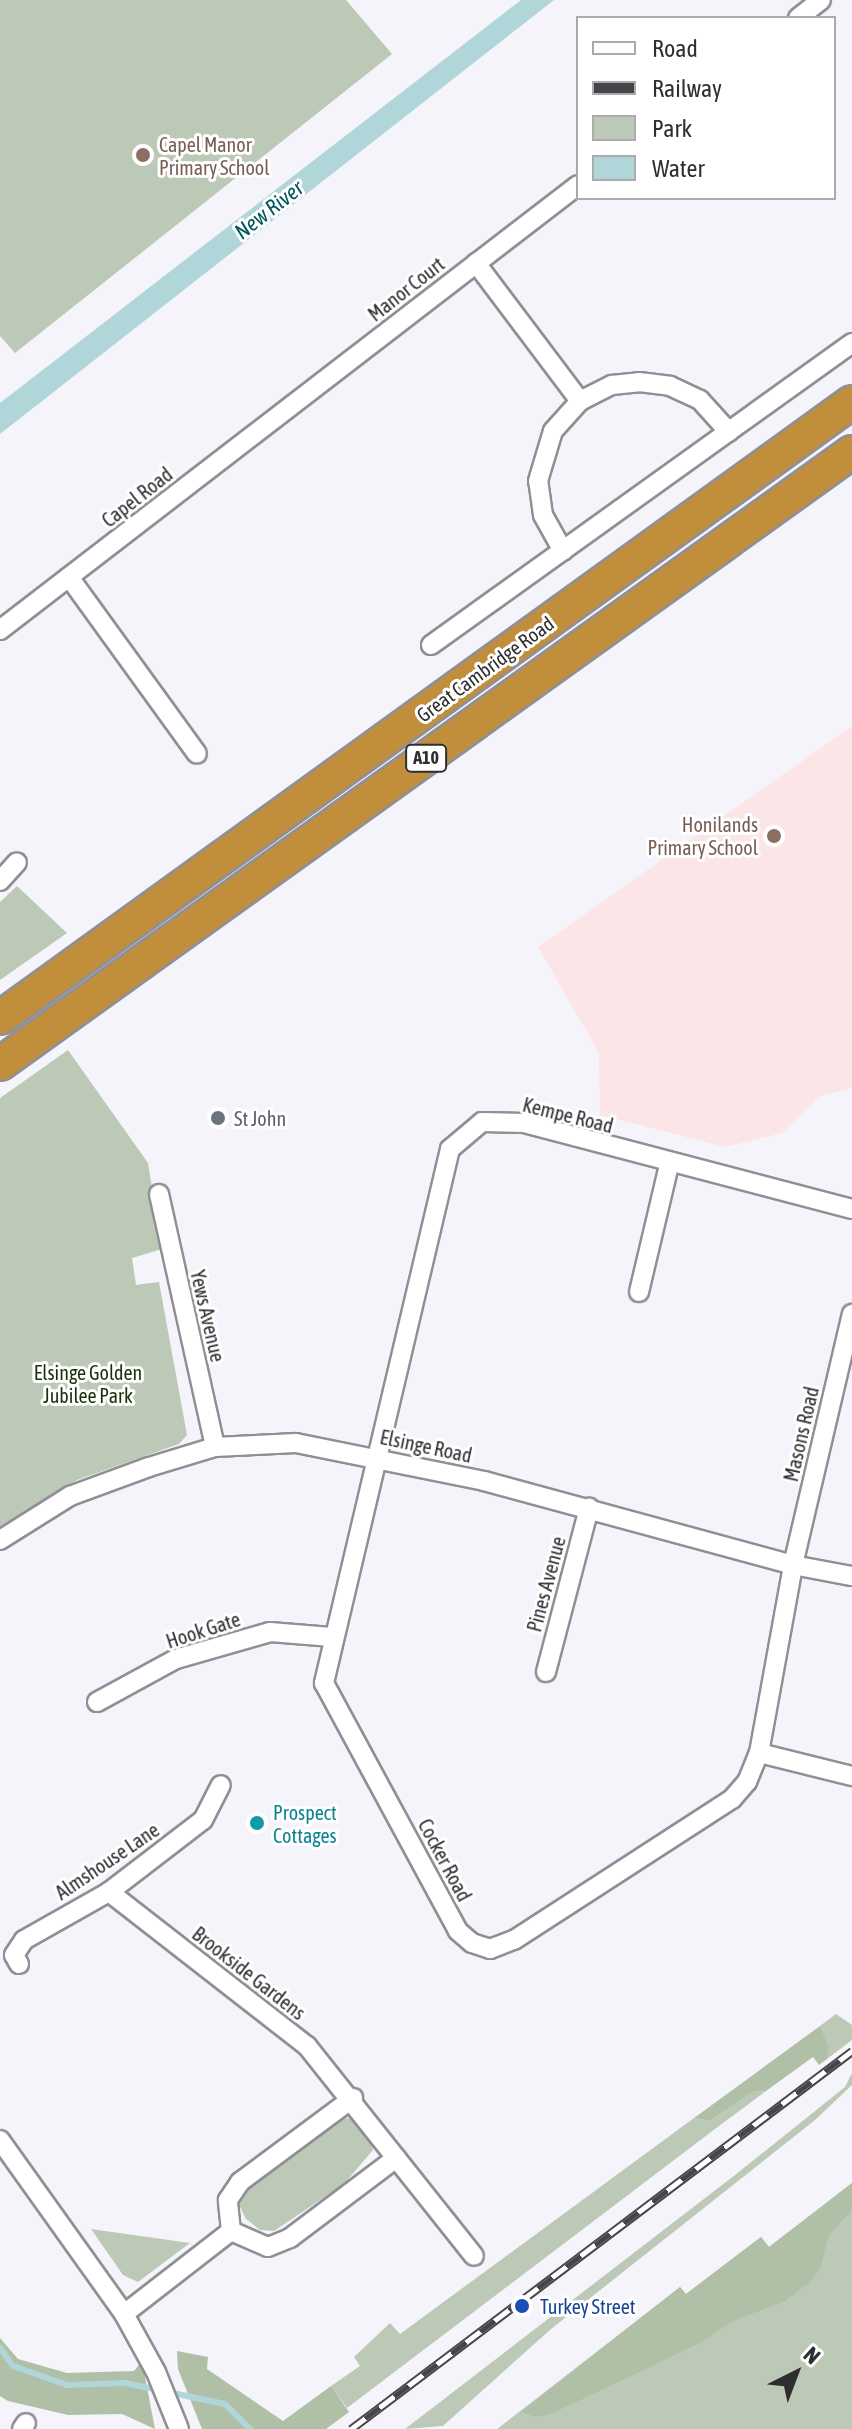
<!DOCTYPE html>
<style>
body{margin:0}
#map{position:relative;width:852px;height:2429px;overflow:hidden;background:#f6f4fb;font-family:"Asap Condensed",sans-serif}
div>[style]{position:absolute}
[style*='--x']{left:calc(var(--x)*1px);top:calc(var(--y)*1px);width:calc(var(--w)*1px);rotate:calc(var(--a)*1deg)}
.education>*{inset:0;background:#fbe5e6}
.green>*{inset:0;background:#bcc9b7}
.forest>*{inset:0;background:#afc0a6}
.water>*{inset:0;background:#b0d6d9}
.stream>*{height:6px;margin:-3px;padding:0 3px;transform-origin:3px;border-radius:3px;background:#b0d6d9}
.roads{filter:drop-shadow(2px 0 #908f95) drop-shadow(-2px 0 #908f95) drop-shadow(0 2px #908f95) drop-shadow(0 -2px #908f95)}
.street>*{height:18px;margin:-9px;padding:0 9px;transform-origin:9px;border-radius:9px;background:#fff}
.highway>*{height:32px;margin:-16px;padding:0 16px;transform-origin:16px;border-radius:16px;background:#c18f3b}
.rail>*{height:9px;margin-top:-4.5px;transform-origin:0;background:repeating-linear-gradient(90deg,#fff 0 18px,#474549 0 36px);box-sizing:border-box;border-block:2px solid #474549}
.dots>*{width:22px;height:22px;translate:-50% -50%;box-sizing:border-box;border:4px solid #fff;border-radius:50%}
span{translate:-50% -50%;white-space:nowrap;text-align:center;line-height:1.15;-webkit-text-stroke:6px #fff;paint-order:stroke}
.shield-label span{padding:2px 6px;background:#fff;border:2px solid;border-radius:6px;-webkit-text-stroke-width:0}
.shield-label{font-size:18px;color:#2e2d30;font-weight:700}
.education-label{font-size:20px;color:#785e54}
.left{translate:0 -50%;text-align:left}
.right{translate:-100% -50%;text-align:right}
.street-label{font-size:20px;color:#2e2d30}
.worship-label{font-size:20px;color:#5b616d}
.park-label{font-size:20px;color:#1a320a}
.culture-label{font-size:20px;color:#0d838f}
.transit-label{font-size:20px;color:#164399}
.water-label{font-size:22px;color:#02585e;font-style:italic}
.legend{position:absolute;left:576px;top:16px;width:260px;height:184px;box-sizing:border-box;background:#fff;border:2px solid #ababac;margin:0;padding:10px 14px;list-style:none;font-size:24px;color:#2e2d30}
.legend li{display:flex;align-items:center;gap:16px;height:40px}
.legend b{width:40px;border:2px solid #ababac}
.north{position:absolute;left:756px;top:2333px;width:80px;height:80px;-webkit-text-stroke:6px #fff;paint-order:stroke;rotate:42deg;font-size:22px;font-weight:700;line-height:32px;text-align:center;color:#2e2d30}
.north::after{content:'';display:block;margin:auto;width:28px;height:36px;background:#2e2d30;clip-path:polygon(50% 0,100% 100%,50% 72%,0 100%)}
</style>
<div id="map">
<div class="education">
<div style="clip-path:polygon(852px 726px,852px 1088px,820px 1096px,782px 1133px,725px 1147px,600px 1115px,599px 1053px,538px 947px)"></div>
</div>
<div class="green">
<div style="clip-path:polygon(0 0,346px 0,392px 54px,15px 353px,0 336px)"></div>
<div style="clip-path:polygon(17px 886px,67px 933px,0 980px,0 902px)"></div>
<div style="clip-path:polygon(68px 1050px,148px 1163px,162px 1249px,132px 1258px,136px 1285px,159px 1282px,187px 1435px,179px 1444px,77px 1480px,0 1526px,0 1098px)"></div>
<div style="clip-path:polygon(836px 2014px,852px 2025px,852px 2040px,827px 2059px,820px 2026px)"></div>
<div style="clip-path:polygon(852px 2073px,852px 2085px,815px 2120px,551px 2329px,443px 2426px,405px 2429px,735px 2175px,845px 2087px)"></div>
<div style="clip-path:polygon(766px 2091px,715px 2129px,347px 2408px,331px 2386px,360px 2366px,354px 2357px,390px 2323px,400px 2334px,694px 2118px,710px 2121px,753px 2092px)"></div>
<div style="clip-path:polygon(352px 2118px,364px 2124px,373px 2150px,344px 2184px,274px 2231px,260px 2230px,246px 2219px,239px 2205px,255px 2179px,336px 2119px)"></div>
<div style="clip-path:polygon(852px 2183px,852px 2429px,497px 2429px,680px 2287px,686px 2294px,761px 2237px,769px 2247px)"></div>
<div style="clip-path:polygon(91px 2229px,190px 2243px,138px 2282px,123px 2275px)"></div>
</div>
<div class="forest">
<div style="clip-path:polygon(820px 2026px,828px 2046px,827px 2059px,819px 2065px,813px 2057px,766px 2091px,753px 2092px,710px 2121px,694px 2118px)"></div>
<div style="clip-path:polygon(852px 2183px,852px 2210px,829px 2235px,821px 2266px,810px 2282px,785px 2301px,733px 2321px,700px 2343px,553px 2413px,536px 2417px,521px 2412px,680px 2287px,686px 2294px,761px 2237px,769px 2247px)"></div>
<div style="clip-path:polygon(0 2338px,18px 2359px,67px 2373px,134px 2371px,142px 2361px,155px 2429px,122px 2414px,68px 2415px,8px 2401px,0 2396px)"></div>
<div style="clip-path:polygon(177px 2351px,208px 2357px,207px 2369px,283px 2421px,331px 2386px,349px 2412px,326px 2429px,202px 2429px,178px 2369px)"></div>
</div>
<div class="water">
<div style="clip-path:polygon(521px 0,554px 0,0 434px,0 403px)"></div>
</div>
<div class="stream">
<div style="--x:0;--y:2348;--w:22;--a:54"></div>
<div style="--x:13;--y:2366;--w:57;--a:19.4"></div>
<div style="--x:67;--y:2385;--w:58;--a:-2"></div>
<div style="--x:125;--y:2383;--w:102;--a:11.9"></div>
<div style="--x:225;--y:2404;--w:35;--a:45"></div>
</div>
<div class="roads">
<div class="street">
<div style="--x:798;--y:18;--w:29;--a:-38"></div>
<div style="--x:476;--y:263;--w:173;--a:53"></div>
<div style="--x:563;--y:551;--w:41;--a:-119.1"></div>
<div style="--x:543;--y:515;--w:34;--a:-98"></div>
<div style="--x:538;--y:481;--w:52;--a:-73.3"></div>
<div style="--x:553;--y:431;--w:40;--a:-48"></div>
<div style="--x:580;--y:401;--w:36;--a:-27"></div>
<div style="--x:612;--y:385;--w:27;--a:-6"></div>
<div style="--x:639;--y:382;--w:31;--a:7"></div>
<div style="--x:670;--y:386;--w:33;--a:25"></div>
<div style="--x:700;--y:400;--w:43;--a:47.8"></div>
<div style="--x:69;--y:577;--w:218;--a:54.1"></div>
<div style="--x:0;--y:630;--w:729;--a:-37.59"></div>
<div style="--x:431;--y:645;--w:518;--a:-35.65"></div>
<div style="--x:0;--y:881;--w:25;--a:-48"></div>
<div style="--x:159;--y:1194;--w:259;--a:77.5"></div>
<div style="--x:852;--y:1209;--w:338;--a:-165.3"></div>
<div style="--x:525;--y:1123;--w:43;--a:-178.7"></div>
<div style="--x:482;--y:1122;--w:42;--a:139.8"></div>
<div style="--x:450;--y:1149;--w:549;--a:103.28"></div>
<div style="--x:324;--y:1683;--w:282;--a:61.6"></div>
<div style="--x:458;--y:1931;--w:18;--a:41"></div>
<div style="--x:472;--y:1943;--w:19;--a:18"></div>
<div style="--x:490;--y:1949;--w:26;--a:-21"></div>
<div style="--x:514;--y:1940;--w:260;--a:-32.9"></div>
<div style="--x:732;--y:1799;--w:23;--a:-49"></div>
<div style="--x:747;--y:1782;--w:31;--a:-68"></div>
<div style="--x:759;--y:1753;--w:191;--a:-79.7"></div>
<div style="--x:793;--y:1565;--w:258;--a:-76.8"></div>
<div style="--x:639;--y:1292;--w:130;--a:-76.7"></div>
<div style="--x:0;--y:1540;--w:83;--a:-32.2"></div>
<div style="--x:70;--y:1496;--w:84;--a:-20.2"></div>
<div style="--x:149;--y:1467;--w:69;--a:-16.9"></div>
<div style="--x:215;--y:1447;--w:81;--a:-2.8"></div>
<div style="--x:296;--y:1443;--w:192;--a:11.4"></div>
<div style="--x:484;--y:1481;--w:320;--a:15.2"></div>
<div style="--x:793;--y:1565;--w:60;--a:10.6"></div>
<div style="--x:546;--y:1672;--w:170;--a:-75.3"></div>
<div style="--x:97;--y:1702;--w:90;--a:-28.6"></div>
<div style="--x:176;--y:1659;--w:98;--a:-16"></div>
<div style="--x:270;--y:1632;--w:62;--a:4.6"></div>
<div style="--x:759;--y:1753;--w:96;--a:13.9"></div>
<div style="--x:109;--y:1892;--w:251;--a:37.9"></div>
<div style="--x:307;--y:2046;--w:268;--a:51.5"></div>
<div style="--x:19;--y:1964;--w:10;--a:-119"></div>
<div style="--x:14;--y:1955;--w:18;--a:-56"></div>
<div style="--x:24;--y:1940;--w:98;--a:-29.5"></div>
<div style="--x:109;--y:1892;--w:118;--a:-37.5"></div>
<div style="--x:203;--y:1820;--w:39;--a:-63"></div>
<div style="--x:0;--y:2140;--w:214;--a:54.5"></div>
<div style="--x:124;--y:2314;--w:66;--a:61.1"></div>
<div style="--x:156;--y:2372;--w:61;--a:68"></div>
<div style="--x:231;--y:2231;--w:40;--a:23.4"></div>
<div style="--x:268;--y:2247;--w:24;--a:-22"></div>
<div style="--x:290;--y:2238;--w:133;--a:-37"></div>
<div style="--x:124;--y:2314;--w:135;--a:-37.8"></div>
<div style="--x:231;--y:2231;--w:31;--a:-96"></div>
<div style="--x:228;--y:2200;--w:22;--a:-56"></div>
<div style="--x:240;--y:2182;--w:141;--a:-36.6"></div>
<div style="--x:22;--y:2429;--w:7;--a:-56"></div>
</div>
<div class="highway">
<div style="--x:0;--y:1018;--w:1051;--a:-35.87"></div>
<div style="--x:0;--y:1064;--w:1049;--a:-35.69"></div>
</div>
</div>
<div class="rail">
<div style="--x:351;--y:2429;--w:628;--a:-37.03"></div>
</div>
<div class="dots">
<div style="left:143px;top:155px;background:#8d6e63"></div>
<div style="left:774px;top:836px;background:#8d6e63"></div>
<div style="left:218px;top:1118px;background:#6b7280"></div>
<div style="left:257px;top:1823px;background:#0f9aa8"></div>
<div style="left:522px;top:2306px;background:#1a4fb4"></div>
</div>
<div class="shield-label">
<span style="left:426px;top:758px">A10</span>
</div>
<div class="education-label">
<span class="left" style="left:159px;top:156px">Capel Manor<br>Primary School</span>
<span class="right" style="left:758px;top:836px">Honilands<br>Primary School</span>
</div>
<div class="street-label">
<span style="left:406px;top:289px;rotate:-38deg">Manor Court</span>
<span style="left:137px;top:497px;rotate:-38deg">Capel Road</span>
<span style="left:485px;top:669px;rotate:-36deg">Great Cambridge Road</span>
<span style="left:568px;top:1115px;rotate:14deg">Kempe Road</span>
<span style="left:208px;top:1316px;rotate:77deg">Yews Avenue</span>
<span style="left:801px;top:1434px;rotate:-77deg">Masons Road</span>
<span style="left:426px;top:1446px;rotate:12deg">Elsinge Road</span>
<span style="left:546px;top:1584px;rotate:-75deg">Pines Avenue</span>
<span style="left:203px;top:1630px;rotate:-18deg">Hook Gate</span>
<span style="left:445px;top:1860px;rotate:62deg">Cocker Road</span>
<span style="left:107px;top:1861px;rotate:-34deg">Almshouse Lane</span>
<span style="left:249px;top:1973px;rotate:38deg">Brookside Gardens</span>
</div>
<div class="worship-label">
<span class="left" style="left:234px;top:1118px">St John</span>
</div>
<div class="park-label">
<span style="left:88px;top:1384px">Elsinge Golden<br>Jubilee Park</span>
</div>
<div class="culture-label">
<span class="left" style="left:273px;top:1824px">Prospect<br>Cottages</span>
</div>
<div class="transit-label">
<span class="left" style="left:540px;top:2306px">Turkey Street</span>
</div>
<div class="water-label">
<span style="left:269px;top:210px;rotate:-38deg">New River</span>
</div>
<ul class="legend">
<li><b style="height:10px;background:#fff"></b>Road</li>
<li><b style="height:10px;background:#474549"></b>Railway</li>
<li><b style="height:22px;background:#bcc9b7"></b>Park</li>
<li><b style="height:22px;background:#b0d6d9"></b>Water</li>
</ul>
<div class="north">N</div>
</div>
